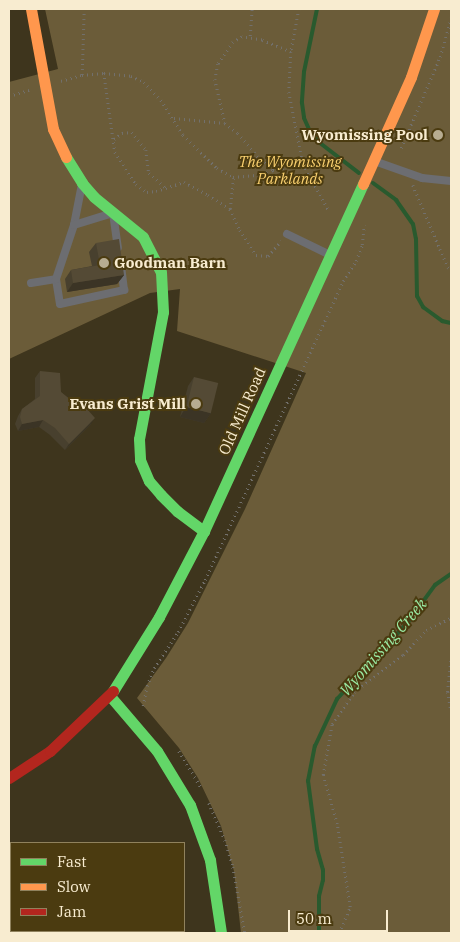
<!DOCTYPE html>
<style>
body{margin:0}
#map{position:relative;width:460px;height:942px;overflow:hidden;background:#3e351d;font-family:"IBM Plex Serif",serif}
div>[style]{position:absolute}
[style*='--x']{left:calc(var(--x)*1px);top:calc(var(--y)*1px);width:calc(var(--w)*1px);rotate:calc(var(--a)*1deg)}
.green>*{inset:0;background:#6b5c39}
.stream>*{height:4px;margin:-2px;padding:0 2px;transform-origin:2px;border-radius:2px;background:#295a2e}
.path>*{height:2.5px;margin-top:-1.25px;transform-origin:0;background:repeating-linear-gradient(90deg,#72706c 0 1px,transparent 0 5px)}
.lane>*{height:8px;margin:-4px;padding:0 4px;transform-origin:4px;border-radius:4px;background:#6c6d71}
.fast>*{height:11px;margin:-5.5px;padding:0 5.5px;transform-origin:5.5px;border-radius:5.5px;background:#63d668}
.slow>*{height:11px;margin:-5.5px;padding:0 5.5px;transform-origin:5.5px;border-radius:5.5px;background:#ff974d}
.jam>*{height:11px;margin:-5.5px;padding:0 5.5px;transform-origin:5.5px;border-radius:5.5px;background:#b3261e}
.wall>*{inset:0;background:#48402e}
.shaded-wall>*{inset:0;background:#3b3425}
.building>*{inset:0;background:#544a35;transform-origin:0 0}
.dots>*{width:14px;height:14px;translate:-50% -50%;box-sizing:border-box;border:2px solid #4b3b10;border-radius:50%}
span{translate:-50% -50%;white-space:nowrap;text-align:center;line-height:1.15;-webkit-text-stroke:4px #4b3b10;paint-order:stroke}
.poi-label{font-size:15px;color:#f8ecd0;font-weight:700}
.right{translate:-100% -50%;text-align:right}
.left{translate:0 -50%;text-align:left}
.park-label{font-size:15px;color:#f9d06f;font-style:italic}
.street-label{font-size:15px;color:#f8ecd0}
.water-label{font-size:16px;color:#9aeaa3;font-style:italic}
.frame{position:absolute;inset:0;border:10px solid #f8ecd0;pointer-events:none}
.legend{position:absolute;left:10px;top:842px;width:175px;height:90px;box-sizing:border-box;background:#4b3b10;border:1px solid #90825d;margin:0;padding:6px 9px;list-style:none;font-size:15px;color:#f8ecd0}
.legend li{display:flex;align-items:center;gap:10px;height:25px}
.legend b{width:25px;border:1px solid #90825d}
.scale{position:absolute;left:288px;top:910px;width:100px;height:22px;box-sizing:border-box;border:2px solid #f8ecd0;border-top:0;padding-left:6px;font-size:15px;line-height:18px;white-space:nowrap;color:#f8ecd0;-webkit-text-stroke:4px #4b3b10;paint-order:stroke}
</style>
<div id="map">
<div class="green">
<div style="clip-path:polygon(45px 9px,451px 9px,451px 933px,241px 933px,234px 871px,221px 826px,198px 778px,179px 748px,137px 698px,166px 658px,188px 623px,245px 509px,306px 373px,177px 331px,180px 289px,150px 293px,9px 359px,9px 82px,58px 69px)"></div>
</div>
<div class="stream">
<div style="--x:317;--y:9;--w:64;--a:101.7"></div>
<div style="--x:304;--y:72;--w:31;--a:94"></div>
<div style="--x:302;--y:103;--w:15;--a:82"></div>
<div style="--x:304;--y:118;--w:17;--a:66"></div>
<div style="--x:311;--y:134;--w:13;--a:45"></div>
<div style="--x:320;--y:143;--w:49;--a:37.6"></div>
<div style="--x:373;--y:183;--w:29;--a:36"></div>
<div style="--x:396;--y:200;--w:29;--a:55"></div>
<div style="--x:413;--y:224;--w:15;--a:79"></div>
<div style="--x:416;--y:239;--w:57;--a:89"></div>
<div style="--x:417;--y:296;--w:13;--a:61"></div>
<div style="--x:423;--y:307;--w:24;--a:36"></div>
<div style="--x:442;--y:321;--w:9;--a:13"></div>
<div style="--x:319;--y:933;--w:37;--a:-90"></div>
<div style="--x:319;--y:896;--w:16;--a:-76"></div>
<div style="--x:323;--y:880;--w:10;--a:-90"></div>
<div style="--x:323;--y:870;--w:22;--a:-106"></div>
<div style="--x:317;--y:849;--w:69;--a:-97.5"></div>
<div style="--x:308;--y:781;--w:36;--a:-79"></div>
<div style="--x:315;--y:746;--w:52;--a:-64.9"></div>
<div style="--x:337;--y:699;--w:105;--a:-47.3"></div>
<div style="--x:408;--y:622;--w:46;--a:-53.9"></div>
<div style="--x:435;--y:585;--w:19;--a:-35"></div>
</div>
<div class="path">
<div style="--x:299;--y:9;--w:44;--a:100.5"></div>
<div style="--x:291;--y:52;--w:40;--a:92.9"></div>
<div style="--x:289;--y:92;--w:73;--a:79"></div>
<div style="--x:303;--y:164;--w:54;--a:61"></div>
<div style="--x:250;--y:36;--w:27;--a:-86"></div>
<div style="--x:291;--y:52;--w:31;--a:-158"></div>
<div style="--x:262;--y:40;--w:20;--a:-171"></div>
<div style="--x:242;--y:37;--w:10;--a:151"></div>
<div style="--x:233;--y:42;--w:27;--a:124"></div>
<div style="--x:218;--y:64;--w:15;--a:101"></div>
<div style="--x:215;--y:79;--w:45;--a:77.2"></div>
<div style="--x:225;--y:123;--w:16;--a:38"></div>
<div style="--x:238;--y:133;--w:30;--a:50"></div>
<div style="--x:257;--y:156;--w:21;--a:41"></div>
<div style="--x:273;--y:170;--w:31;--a:-11"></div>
<div style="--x:104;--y:73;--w:80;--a:82.1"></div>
<div style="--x:115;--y:152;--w:38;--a:57"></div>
<div style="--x:136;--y:184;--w:14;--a:36"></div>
<div style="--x:147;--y:192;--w:9;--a:-6"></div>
<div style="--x:156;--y:191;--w:29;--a:-18"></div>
<div style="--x:184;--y:182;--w:27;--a:28"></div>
<div style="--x:208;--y:195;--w:26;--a:32"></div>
<div style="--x:230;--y:209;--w:23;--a:65"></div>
<div style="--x:240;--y:230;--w:30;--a:57"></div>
<div style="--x:256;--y:255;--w:12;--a:5"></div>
<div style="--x:268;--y:256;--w:20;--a:-49"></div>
<div style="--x:82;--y:75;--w:66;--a:-88.3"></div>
<div style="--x:61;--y:81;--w:22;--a:-16"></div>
<div style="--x:82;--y:75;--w:22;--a:-5"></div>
<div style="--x:104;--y:73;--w:27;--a:6"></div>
<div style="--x:131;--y:76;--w:14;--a:25"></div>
<div style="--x:144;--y:82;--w:25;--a:47"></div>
<div style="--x:161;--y:100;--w:41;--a:57.8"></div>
<div style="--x:183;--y:135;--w:47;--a:44.1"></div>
<div style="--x:217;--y:168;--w:18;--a:29"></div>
<div style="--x:233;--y:177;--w:24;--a:-5"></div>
<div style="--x:257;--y:175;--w:17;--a:-17"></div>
<div style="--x:9;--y:96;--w:21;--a:-17"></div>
<div style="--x:174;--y:118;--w:51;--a:5.6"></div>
<div style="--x:114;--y:139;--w:10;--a:-37"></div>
<div style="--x:122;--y:133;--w:10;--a:-6"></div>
<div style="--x:132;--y:132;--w:23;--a:52"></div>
<div style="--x:146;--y:150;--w:23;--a:83"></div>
<div style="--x:149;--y:173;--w:23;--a:41"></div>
<div style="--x:401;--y:148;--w:99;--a:-66.8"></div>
<div style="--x:440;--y:57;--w:41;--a:-74.2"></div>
<div style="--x:413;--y:185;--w:69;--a:67.1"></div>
<div style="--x:440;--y:249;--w:20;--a:66"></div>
<div style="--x:448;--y:267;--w:4;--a:34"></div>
<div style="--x:230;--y:209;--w:31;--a:-84"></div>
<div style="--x:451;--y:661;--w:31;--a:96"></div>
<div style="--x:448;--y:692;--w:18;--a:81"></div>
<div style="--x:143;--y:706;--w:20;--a:-79"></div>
<div style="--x:147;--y:686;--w:19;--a:-69"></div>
<div style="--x:154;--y:668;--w:43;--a:-56.3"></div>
<div style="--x:178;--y:632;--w:59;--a:-62.6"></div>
<div style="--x:205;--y:580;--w:329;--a:-65.2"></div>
<div style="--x:343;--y:281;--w:24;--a:-57"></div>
<div style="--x:356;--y:261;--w:17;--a:-69"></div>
<div style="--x:362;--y:245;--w:20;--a:-84"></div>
<div style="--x:179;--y:751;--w:44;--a:58.8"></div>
<div style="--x:209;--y:803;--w:40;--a:66.6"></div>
<div style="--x:225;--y:840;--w:28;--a:73"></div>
<div style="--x:233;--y:867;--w:67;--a:79.7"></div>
<div style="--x:339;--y:933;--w:28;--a:-67"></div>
<div style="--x:350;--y:907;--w:84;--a:-98.9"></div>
<div style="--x:337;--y:824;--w:51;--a:-105.9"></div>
<div style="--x:323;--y:775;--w:52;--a:-80"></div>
<div style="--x:332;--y:724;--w:39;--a:-55"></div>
<div style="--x:354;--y:692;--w:61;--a:-37.1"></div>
<div style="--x:403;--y:655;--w:34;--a:-47"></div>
<div style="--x:426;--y:630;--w:28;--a:-26"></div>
</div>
<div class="lane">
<div style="--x:377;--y:162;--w:48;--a:19.6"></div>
<div style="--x:422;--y:178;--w:29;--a:6"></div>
<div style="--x:74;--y:225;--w:38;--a:-79"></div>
<div style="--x:287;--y:234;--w:46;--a:26"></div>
<div style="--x:56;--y:279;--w:25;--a:81"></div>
<div style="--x:60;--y:304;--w:66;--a:-12.3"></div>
<div style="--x:124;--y:290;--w:23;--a:-97"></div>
<div style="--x:31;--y:283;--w:25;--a:-9"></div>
<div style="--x:56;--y:279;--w:57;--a:-71.6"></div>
<div style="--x:74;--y:225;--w:41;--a:-17.1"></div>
<div style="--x:113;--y:213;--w:35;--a:82"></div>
</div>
<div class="fast">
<div style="--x:66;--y:157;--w:31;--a:58"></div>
<div style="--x:82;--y:183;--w:18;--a:49"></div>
<div style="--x:94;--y:197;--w:63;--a:39.2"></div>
<div style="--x:143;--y:237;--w:39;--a:63"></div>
<div style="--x:161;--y:272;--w:40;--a:87.1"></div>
<div style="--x:163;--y:312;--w:129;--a:100.7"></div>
<div style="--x:139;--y:439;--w:21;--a:87"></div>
<div style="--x:140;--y:460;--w:23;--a:67"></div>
<div style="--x:149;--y:481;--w:18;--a:49"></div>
<div style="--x:161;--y:495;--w:23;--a:45"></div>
<div style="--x:177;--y:511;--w:34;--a:37"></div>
<div style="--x:113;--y:691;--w:87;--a:-58.1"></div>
<div style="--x:159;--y:617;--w:97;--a:-62.4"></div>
<div style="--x:204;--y:531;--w:382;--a:-65.4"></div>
<div style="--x:110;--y:696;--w:72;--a:49.5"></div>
<div style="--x:157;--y:751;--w:63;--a:58.6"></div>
<div style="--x:190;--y:805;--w:59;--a:70"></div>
<div style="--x:210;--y:860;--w:74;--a:81.4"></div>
</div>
<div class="slow">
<div style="--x:31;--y:9;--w:122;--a:79.6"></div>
<div style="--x:53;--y:129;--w:31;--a:65"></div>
<div style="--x:363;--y:184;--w:117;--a:-65.8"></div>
<div style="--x:411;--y:77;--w:72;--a:-71.3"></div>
</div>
<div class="jam">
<div style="--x:9;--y:778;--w:49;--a:-33.4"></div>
<div style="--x:50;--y:751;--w:87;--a:-43.6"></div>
</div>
<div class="wall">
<div style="clip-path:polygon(96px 243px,124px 275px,117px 284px,67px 292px,65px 279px,71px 270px,92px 266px,89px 252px)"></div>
<div style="clip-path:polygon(40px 371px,61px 392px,77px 405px,80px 401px,91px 424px,65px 450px,50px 435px,39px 427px,18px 431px,15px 424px,18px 416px,22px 409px,35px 399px,35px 378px)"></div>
<div style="clip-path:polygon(194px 377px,211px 413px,204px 423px,180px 417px,188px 386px)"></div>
</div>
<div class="shaded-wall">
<div style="clip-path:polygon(124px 275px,117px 284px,67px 292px,73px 283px)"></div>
<div style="clip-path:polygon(186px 407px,211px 413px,204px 423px,180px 417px)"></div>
<div style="clip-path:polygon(95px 418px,91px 424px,65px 450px,69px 444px)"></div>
<div style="clip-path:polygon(43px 420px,39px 427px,18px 431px,22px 424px)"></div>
</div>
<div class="building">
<div style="clip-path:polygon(119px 239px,124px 275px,73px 283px,71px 270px,100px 265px,96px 243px)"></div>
<div style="clip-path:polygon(40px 371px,60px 373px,61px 392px,78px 406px,80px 401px,95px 418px,69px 444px,55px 428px,43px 420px,22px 424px,20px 417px,22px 409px,40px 396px)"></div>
<div style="left:194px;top:377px;width:25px;height:31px;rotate:14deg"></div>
</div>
<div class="dots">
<div style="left:438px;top:135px;background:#b7ac91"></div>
<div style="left:104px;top:263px;background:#b7ac91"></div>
<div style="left:196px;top:404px;background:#b7ac91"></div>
</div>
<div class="poi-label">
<span class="right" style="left:428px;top:135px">Wyomissing Pool</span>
<span class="left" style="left:114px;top:263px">Goodman Barn</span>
<span class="right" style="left:186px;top:404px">Evans Grist Mill</span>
</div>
<div class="park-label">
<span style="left:290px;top:170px">The Wyomissing<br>Parklands</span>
</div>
<div class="street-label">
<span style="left:242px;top:411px;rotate:-66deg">Old Mill Road</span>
</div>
<div class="water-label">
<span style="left:383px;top:647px;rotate:-49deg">Wyomissing Creek</span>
</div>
<div class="frame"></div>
<ul class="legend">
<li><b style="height:6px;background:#63d668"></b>Fast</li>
<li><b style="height:6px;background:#ff974d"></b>Slow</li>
<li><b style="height:6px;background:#b3261e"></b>Jam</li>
</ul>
<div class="scale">50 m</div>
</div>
